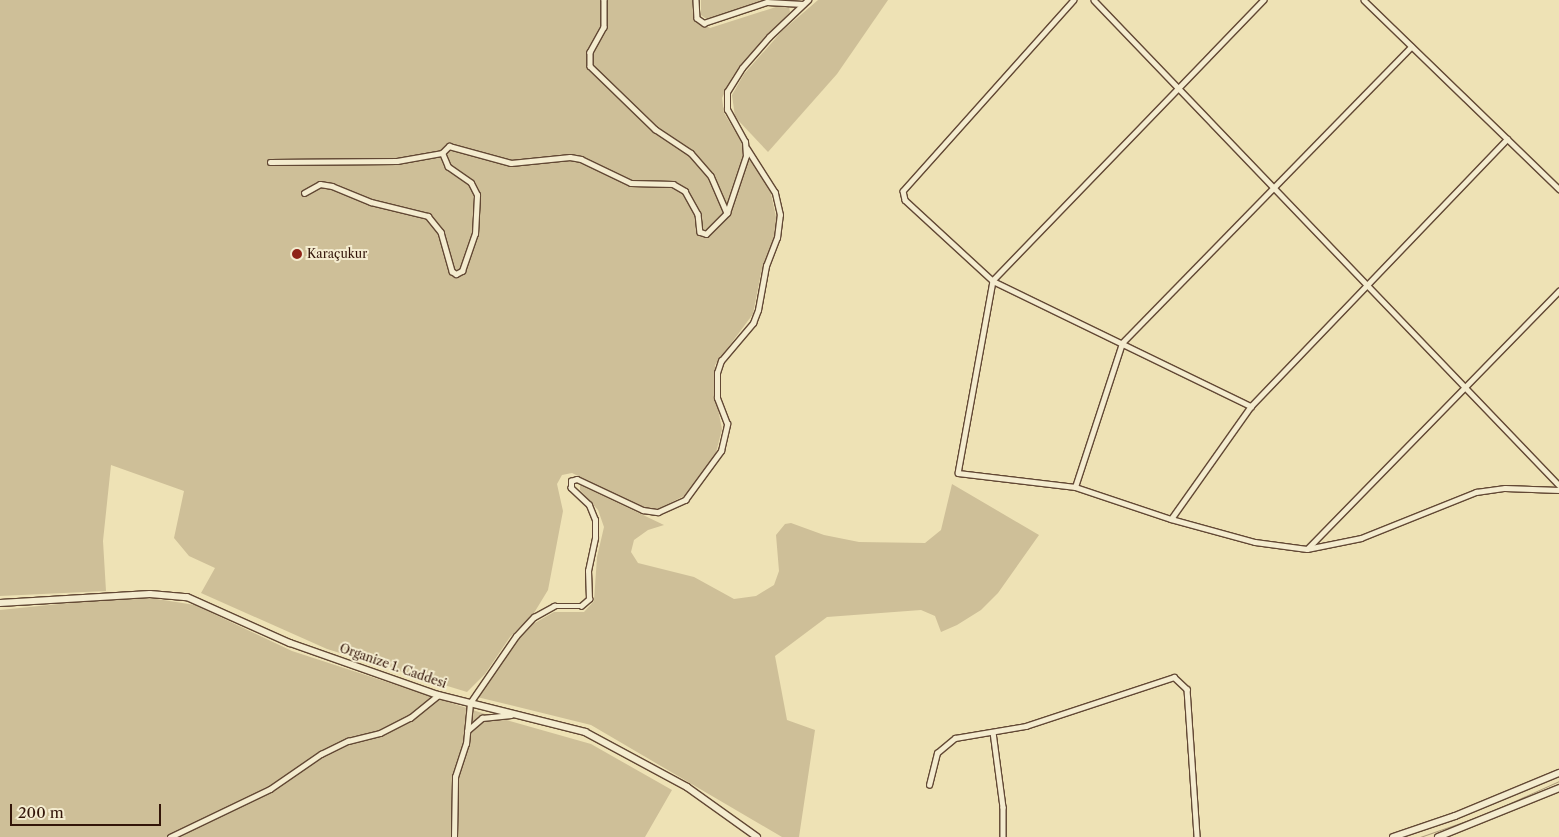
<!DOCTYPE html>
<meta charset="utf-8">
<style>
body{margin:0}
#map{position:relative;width:1559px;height:837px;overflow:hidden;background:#eee2b5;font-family:"Libre Caslon Text",serif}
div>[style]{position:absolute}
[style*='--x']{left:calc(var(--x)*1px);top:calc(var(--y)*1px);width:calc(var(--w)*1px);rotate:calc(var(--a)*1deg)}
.green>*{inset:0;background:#cebf98}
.stream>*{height:1px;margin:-0.5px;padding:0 0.5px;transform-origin:0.5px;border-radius:0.5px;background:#ae9c7b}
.roads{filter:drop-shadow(1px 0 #624834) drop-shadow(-1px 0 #624834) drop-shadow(0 1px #624834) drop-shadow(0 -1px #624834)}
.street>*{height:4.5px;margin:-2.25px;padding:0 2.25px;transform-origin:2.25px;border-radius:2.25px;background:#f4eccf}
.secondary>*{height:6px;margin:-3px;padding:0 3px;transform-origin:3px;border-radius:3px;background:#f4eccf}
.dots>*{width:14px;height:14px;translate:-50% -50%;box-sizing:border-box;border:2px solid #f4eccf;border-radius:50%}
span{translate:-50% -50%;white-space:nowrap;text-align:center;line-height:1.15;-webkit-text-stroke:4px #f4eccf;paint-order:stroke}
.poi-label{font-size:12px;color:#331509}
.left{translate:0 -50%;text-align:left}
.street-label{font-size:12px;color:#331509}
.scale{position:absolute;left:10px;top:804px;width:151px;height:22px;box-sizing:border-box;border:2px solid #331509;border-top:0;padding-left:6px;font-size:15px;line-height:18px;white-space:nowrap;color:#331509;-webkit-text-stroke:4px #f4eccf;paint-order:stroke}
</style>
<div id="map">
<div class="green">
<div style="clip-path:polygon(0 0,696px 0,697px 21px,710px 28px,779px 6px,789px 6px,790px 12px,733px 76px,722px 98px,724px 113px,770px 189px,777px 222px,773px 244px,761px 273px,753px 314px,715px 365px,717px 404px,722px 429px,715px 457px,688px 494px,656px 510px,645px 509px,572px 473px,562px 475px,557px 484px,563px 511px,548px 590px,534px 613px,510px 637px,485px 674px,467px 692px,327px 649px,201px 593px,215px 568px,189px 556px,174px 538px,184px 491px,111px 465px,103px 541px,106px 591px,0 596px)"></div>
<div style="clip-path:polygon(701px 0,772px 0,709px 21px,701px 15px)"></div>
<div style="clip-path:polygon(818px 0,888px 0,837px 74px,768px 152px,735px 117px,732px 95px,744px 74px,782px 31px)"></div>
<div style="clip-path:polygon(952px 484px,1039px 535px,998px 593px,981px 610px,957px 625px,941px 632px,935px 616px,921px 610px,827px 617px,775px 656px,787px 720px,815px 730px,799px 837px,782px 837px,591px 725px,477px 697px,519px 637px,533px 624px,554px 612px,584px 612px,594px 601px,597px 557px,604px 527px,598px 510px,580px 490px,580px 485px,664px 525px,648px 530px,634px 540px,631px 552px,638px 563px,694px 577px,734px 599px,756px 596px,774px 585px,779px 571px,776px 535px,785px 524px,791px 523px,824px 535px,859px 542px,925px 543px,941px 530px)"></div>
<div style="clip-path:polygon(138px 596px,195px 605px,292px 651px,482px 713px,591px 744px,672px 790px,645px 837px,0 837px,0 610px)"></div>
</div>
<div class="stream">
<div style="--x:1420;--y:837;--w:70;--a:-19.2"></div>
<div style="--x:1486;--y:814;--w:80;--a:-24.3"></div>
</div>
<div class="roads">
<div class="street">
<div style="--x:604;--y:0;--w:27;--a:90"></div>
<div style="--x:604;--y:27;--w:29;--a:119"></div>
<div style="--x:590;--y:52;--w:14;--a:90"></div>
<div style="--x:590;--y:66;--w:91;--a:44.1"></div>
<div style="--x:655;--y:129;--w:43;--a:33.7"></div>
<div style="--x:691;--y:153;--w:30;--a:49"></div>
<div style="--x:711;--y:176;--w:40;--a:66.6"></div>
<div style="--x:696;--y:0;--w:18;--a:87"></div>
<div style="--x:697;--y:18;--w:9;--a:36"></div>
<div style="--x:704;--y:23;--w:66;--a:-18.4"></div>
<div style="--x:767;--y:2;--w:36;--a:3"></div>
<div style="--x:1074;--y:0;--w:256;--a:131.8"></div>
<div style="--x:903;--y:191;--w:9;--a:77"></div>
<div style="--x:905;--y:200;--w:120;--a:42.6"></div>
<div style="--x:993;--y:281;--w:287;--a:25.9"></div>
<div style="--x:1094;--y:0;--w:672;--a:46.21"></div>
<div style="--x:1264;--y:0;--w:390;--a:134"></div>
<div style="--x:993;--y:281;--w:195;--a:100.3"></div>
<div style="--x:958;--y:473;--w:118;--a:6.8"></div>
<div style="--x:1075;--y:487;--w:101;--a:18.4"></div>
<div style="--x:1171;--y:519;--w:87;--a:15.3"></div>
<div style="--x:1255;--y:542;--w:52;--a:7.7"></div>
<div style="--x:1307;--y:549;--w:55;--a:-11.5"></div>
<div style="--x:1361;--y:538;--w:124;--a:-21.8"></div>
<div style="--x:1476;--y:492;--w:29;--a:-8"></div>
<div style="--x:1505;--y:488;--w:54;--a:2.1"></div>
<div style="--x:1364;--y:0;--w:272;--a:44.1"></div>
<div style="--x:270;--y:162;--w:127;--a:-0.5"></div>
<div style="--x:397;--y:161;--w:46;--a:-10.1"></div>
<div style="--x:304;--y:193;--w:18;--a:-29"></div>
<div style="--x:320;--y:184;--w:12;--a:9"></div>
<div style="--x:332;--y:186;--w:42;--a:22.3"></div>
<div style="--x:371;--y:202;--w:59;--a:13.8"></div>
<div style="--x:428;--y:216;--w:21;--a:51"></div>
<div style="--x:441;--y:232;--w:41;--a:74.2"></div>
<div style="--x:452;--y:271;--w:5;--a:37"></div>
<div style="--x:456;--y:274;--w:7;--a:-27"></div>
<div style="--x:462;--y:271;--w:39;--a:-71"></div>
<div style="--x:475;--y:234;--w:39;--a:-87"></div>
<div style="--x:477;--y:195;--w:13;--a:-117"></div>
<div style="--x:471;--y:183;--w:28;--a:-145"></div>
<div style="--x:448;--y:167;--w:15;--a:-113"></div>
<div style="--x:442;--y:153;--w:10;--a:-45"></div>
<div style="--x:449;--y:146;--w:64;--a:15.3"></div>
<div style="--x:511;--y:163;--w:59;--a:-5.8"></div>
<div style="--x:570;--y:157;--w:11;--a:10"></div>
<div style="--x:581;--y:159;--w:55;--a:25.6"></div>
<div style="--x:631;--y:183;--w:42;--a:1.4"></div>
<div style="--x:673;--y:184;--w:14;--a:30"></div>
<div style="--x:685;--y:191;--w:26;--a:61"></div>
<div style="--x:698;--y:214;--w:18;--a:84"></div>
<div style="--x:700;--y:232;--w:6;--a:18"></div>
<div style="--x:706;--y:234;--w:30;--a:-45"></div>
<div style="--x:727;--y:213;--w:60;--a:-71.6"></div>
<div style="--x:746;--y:156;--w:14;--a:-94"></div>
<div style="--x:745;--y:142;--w:37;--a:-119"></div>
<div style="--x:727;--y:110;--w:18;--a:-90"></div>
<div style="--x:727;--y:92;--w:28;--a:-58"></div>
<div style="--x:742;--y:68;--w:41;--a:-48.9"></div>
<div style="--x:769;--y:37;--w:54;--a:-43.5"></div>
<div style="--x:1075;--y:487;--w:151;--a:-71.9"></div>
<div style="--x:1122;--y:343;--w:414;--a:-45.7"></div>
<div style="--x:1171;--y:519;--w:138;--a:-54.7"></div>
<div style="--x:1251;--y:406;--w:370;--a:-46.2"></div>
<div style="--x:1307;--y:549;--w:361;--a:-45.7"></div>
<div style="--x:467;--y:731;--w:20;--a:-41"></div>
<div style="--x:482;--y:718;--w:29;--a:-6"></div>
<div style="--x:993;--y:732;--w:76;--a:82.4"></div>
<div style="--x:1003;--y:807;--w:30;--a:90"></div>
<div style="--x:929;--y:785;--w:33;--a:-76"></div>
<div style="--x:937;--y:753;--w:23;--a:-40"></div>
<div style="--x:955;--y:738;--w:72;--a:-9.6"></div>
<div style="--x:1026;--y:726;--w:156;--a:-18.3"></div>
<div style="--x:1174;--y:677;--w:18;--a:43"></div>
<div style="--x:1187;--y:689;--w:148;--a:86.1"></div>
<div style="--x:170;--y:837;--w:111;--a:-25.6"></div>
<div style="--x:270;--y:789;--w:62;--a:-34.5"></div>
<div style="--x:321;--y:754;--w:30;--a:-26"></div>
<div style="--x:348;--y:741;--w:33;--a:-14"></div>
<div style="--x:380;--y:733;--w:34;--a:-27"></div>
<div style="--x:410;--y:718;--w:36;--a:-39"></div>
<div style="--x:454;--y:837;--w:60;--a:-89"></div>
<div style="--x:455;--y:777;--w:35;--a:-72"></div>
<div style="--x:466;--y:744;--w:41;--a:-84.4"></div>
<div style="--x:470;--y:703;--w:81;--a:-55.5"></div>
<div style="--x:516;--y:636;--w:26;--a:-47"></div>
<div style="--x:534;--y:617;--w:23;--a:-29"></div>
<div style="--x:554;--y:606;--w:27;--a:0"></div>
<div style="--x:581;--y:606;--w:11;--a:-41"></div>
<div style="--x:589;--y:599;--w:28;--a:-92"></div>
<div style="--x:588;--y:571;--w:34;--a:-78"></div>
<div style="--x:595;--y:538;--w:18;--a:-90"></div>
<div style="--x:595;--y:520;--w:16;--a:-112"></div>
<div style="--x:589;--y:505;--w:25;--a:-137"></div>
<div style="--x:571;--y:488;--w:7;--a:-90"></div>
<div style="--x:571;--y:481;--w:6;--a:-18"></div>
<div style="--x:577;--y:479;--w:73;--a:25.2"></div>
<div style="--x:643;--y:510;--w:15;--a:8"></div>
<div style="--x:658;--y:512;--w:30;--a:-24"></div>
<div style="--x:685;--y:500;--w:61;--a:-53.7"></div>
<div style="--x:721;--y:451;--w:28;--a:-77"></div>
<div style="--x:727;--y:424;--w:28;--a:-111"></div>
<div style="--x:717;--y:398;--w:25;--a:-90"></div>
<div style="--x:717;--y:373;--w:13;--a:-72"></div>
<div style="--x:721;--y:361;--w:50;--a:-49.9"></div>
<div style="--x:753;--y:323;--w:14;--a:-69"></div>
<div style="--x:758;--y:310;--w:45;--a:-79.7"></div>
<div style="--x:766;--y:266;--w:30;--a:-69"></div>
<div style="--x:777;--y:238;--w:23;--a:-83"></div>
<div style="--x:780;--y:215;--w:23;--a:-103"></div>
<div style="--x:775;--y:193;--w:52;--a:-122.5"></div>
</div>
<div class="secondary">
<div style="--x:0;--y:603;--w:150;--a:-3.4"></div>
<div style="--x:150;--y:594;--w:37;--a:5"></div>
<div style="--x:187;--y:597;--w:113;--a:24.1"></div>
<div style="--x:290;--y:643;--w:157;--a:19.4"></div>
<div style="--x:438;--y:695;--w:152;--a:14.1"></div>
<div style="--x:585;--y:732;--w:116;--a:28.3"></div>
<div style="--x:687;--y:787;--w:86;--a:35.5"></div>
<div style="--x:1393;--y:837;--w:65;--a:-18.7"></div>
<div style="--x:1455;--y:816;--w:113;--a:-22.5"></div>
<div style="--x:1438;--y:837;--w:131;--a:-22"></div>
</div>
</div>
<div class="dots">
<div style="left:297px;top:254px;background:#8f2418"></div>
</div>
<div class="poi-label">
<span class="left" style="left:307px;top:254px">Karaçukur</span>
</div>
<div class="street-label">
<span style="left:393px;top:666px;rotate:19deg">Organize 1. Caddesi</span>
</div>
<div class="scale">200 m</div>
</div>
